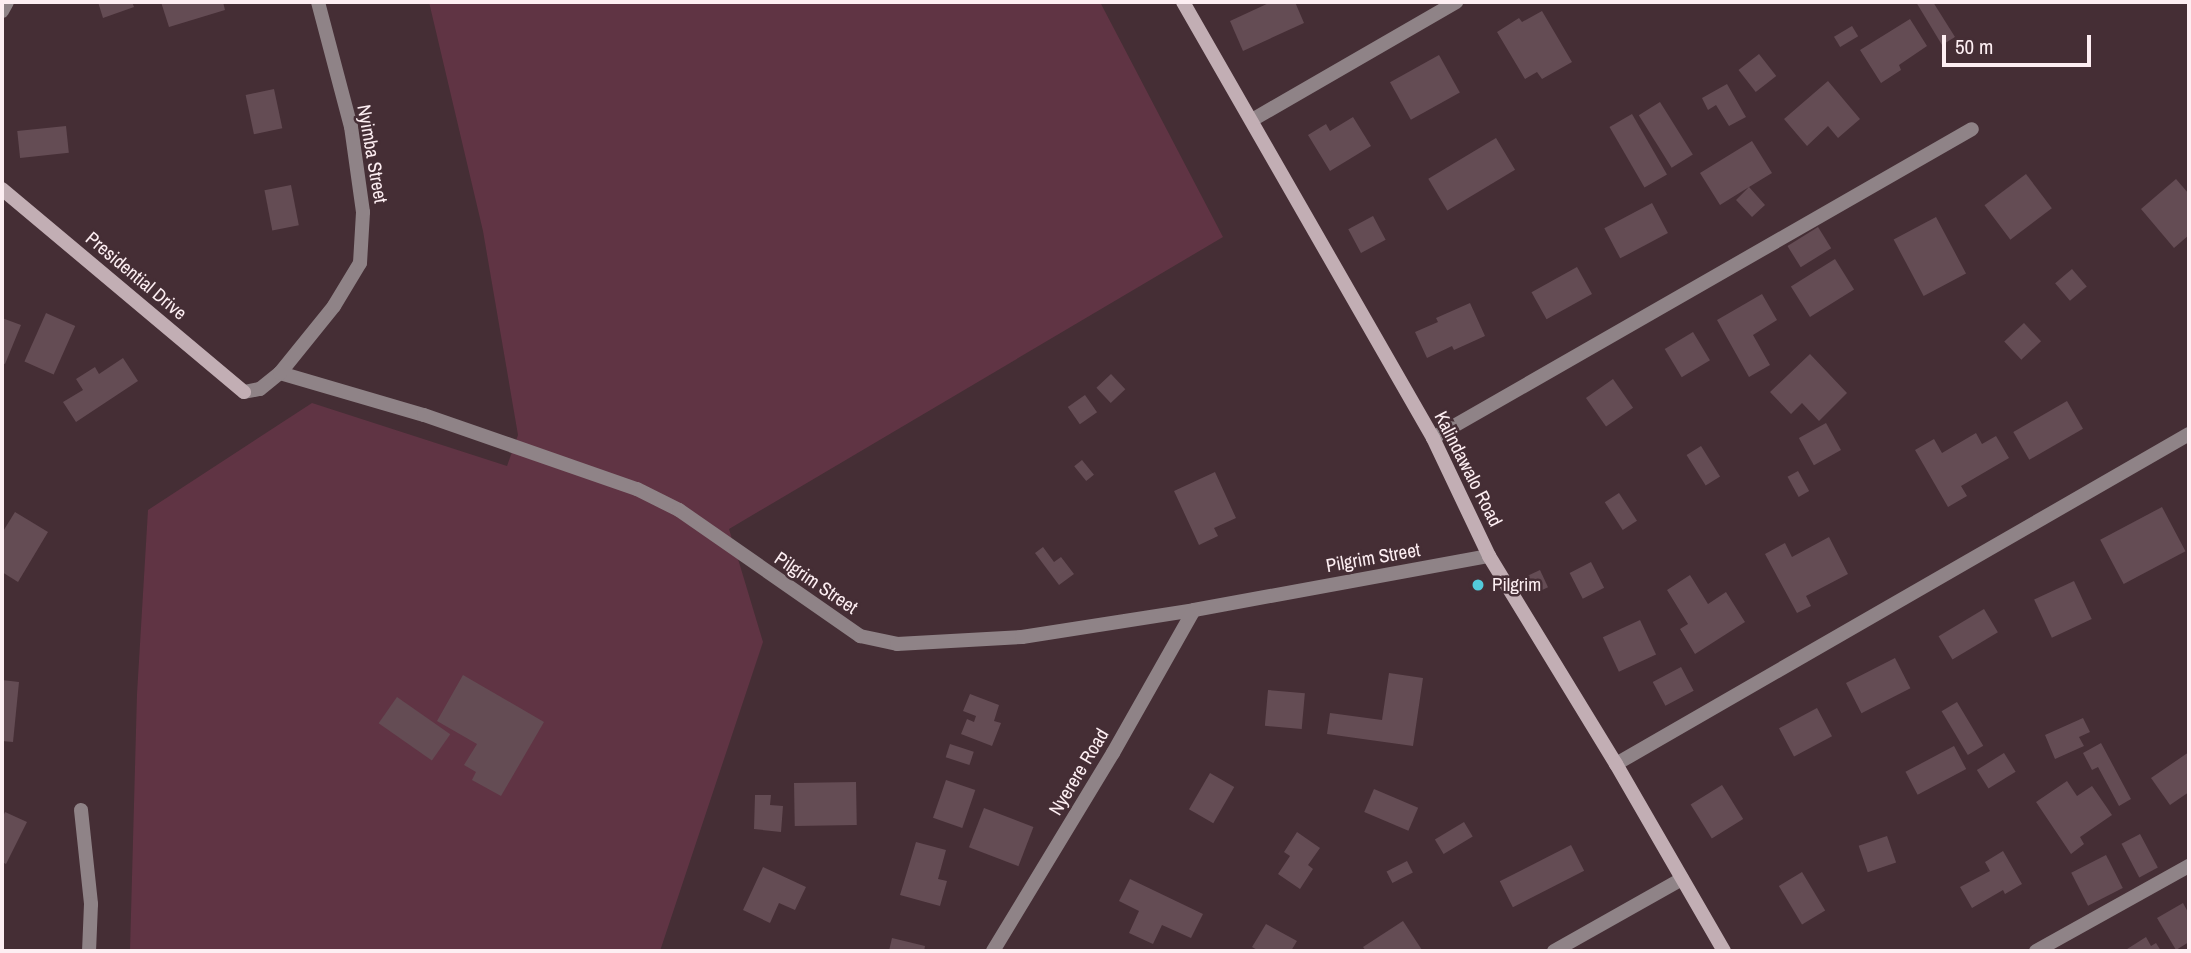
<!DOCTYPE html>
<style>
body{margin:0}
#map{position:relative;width:2191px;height:953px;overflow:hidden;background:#452e35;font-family:"Archivo Narrow",sans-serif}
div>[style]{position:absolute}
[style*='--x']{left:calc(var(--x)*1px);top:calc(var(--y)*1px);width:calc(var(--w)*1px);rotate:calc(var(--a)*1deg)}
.green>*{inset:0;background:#603444}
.building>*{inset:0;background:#644c54;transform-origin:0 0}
.street>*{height:14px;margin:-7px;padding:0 7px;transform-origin:7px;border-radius:7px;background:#8f8387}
.secondary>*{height:14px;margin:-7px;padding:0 7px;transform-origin:7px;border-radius:7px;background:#c2aeb4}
.dots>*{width:19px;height:19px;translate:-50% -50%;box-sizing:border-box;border:4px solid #452e35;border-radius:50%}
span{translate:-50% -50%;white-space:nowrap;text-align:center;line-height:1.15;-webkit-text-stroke:5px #452e35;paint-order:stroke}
.street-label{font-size:19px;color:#fdeef2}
.poi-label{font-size:19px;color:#fdeef2}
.left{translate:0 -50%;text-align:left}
.frame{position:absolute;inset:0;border:4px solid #fdeef2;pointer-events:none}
.scale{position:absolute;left:1942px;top:35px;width:149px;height:32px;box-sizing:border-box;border:4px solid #fdeef2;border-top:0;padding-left:9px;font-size:21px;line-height:24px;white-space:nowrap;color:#fdeef2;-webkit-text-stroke:5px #452e35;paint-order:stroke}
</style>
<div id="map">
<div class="green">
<div style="clip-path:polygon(429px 2px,1100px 2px,1223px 237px,729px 529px,763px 642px,660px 951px,130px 951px,137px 694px,148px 510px,312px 403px,507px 466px,518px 435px,483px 231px)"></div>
</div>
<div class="building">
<div style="clip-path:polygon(98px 2px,132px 2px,134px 7px,103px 18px)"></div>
<div style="clip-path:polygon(161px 2px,223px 2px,225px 10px,169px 27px)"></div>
<div style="clip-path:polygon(1271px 2px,1295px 2px,1304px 23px,1243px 51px,1230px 21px)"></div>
<div style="clip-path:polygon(1916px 2px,1933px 2px,1955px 37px,1942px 45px)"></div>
<div style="clip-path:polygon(1542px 11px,1572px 62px,1542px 79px,1537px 72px,1525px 79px,1497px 32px,1519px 18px,1522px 22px)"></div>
<div style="clip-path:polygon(1910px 19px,1927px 46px,1899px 65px,1901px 70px,1881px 83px,1860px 50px)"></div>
<div style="left:1852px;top:26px;width:12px;height:21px;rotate:59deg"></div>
<div style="left:1759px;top:54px;width:28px;height:26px;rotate:52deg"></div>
<div style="left:1439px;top:55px;width:43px;height:56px;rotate:61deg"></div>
<div style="clip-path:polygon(1828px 81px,1860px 119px,1838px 138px,1828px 126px,1807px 146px,1784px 119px)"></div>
<div style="clip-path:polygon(1727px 84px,1746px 117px,1729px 126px,1716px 105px,1708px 110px,1702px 98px)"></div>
<div style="left:274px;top:89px;width:40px;height:29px;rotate:78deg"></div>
<div style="left:1660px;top:102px;width:62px;height:25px;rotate:58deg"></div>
<div style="left:1632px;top:114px;width:70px;height:26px;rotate:60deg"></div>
<div style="clip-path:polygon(1353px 117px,1371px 146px,1330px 171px,1308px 135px,1326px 124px,1330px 131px)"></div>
<div style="left:66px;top:126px;width:27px;height:49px;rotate:84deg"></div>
<div style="left:1496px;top:138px;width:37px;height:79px;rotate:59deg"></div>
<div style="clip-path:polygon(1752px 141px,1772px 173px,1749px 187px,1765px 205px,1752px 217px,1736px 200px,1749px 187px,1720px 205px,1700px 173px)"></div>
<div style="left:2026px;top:174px;width:43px;height:52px;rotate:53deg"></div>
<div style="clip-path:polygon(2176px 179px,2189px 194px,2189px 235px,2174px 248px,2141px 209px)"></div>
<div style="left:291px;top:185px;width:41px;height:27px;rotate:79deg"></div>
<div style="left:1652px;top:203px;width:34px;height:54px;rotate:62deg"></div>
<div style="left:1373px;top:216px;width:27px;height:28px;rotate:62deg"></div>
<div style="left:1936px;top:217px;width:64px;height:48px;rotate:62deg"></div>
<div style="left:1818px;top:227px;width:25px;height:36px;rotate:58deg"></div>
<div style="left:1835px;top:259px;width:36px;height:52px;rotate:58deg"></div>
<div style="left:1577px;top:267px;width:31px;height:52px;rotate:61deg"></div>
<div style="left:2072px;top:269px;width:23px;height:22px;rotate:50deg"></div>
<div style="clip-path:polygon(1762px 294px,1777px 320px,1753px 335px,1770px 365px,1749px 377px,1717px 320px)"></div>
<div style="clip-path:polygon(1470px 303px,1485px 336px,1454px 350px,1452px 346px,1427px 358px,1415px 332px,1438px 322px,1436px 318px)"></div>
<div style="left:46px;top:313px;width:32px;height:53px;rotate:24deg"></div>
<div style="clip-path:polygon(2px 318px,21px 325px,5px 364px,2px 363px)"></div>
<div style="left:2024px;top:323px;width:25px;height:27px;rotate:47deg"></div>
<div style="left:1693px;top:332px;width:33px;height:33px;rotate:59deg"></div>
<div style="clip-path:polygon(1810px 354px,1847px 393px,1819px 421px,1802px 403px,1791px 414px,1770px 392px)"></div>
<div style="clip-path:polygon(123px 358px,138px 381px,76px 422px,63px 402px,83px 390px,76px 379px,95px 367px,99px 374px)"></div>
<div style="left:1111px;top:374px;width:21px;height:20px;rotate:47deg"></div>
<div style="left:1613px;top:379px;width:35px;height:33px;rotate:55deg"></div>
<div style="left:1085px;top:395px;width:21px;height:21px;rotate:55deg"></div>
<div style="left:2067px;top:401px;width:32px;height:62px;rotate:60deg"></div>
<div style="left:1826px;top:423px;width:31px;height:31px;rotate:61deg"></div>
<div style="clip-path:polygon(1976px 433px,1982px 444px,1996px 436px,2009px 458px,1961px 486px,1967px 496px,1948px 507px,1915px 450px,1934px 439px,1942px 453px)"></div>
<div style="left:1701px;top:446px;width:36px;height:17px;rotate:58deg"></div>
<div style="left:1082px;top:460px;width:19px;height:10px;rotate:51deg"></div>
<div style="left:1798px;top:471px;width:23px;height:12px;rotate:61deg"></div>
<div style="clip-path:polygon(1215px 472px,1236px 518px,1214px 528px,1218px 536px,1199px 545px,1174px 491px)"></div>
<div style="left:1619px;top:493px;width:33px;height:17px;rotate:57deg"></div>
<div style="left:2162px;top:507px;width:50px;height:70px;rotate:62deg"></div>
<div style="clip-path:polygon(15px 512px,48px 532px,18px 582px,2px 572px,2px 533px)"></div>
<div style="clip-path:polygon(1829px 537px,1848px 574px,1806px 596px,1811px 606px,1797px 613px,1765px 554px,1785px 543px,1792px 557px)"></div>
<div style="clip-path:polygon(1043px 547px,1054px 562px,1061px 557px,1074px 574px,1059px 585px,1035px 553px)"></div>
<div style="left:1591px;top:562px;width:29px;height:24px;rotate:63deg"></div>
<div style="left:1540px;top:570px;width:19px;height:13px;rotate:65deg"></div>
<div style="clip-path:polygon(1690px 575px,1708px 604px,1726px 592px,1745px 622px,1695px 654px,1680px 629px,1688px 624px,1667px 590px)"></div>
<div style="left:2074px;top:581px;width:42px;height:44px;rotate:65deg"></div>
<div style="left:1984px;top:609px;width:27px;height:53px;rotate:59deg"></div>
<div style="left:1640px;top:620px;width:38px;height:41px;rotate:65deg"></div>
<div style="left:1895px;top:658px;width:34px;height:55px;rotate:63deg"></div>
<div style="left:1681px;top:667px;width:27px;height:32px;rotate:62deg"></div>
<div style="clip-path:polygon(1389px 673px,1423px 678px,1413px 746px,1327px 734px,1330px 713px,1382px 720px)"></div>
<div style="clip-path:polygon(463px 675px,544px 722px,501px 796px,472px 780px,476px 772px,464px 765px,477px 744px,437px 721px)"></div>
<div style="clip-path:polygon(2px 680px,19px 682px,13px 742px,2px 741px)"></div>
<div style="left:1268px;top:690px;width:37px;height:36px;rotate:5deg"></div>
<div style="clip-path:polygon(970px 694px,999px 705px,994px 721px,1001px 723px,992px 746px,961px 734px,967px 719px,974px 722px,976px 716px,963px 711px)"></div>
<div style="left:397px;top:697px;width:65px;height:32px;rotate:35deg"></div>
<div style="left:1957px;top:702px;width:51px;height:18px;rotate:59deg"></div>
<div style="left:1817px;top:708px;width:32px;height:43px;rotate:62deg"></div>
<div style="clip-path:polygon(2083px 718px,2090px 732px,2079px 737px,2084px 746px,2055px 759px,2045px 735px)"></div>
<div style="clip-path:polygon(2101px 743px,2131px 799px,2119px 806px,2098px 767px,2092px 770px,2083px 753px)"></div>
<div style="left:950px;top:744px;width:25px;height:14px;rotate:18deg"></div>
<div style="left:1954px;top:746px;width:26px;height:55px;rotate:62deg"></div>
<div style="clip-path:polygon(2189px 752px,2189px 792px,2170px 805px,2151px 778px)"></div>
<div style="left:2004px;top:753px;width:22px;height:32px;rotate:58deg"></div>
<div style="left:1210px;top:773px;width:28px;height:42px;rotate:30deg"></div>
<div style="left:946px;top:780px;width:31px;height:40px;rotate:19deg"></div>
<div style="clip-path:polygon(2067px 781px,2077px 796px,2092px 786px,2112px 815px,2080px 837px,2084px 844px,2071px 854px,2036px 802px)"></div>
<div style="left:856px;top:782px;width:43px;height:62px;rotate:89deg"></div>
<div style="left:1722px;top:785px;width:40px;height:37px;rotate:58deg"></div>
<div style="left:1374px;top:789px;width:48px;height:25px;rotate:23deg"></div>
<div style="clip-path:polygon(755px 795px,771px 795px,770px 805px,783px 806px,781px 832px,754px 829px)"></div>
<div style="left:984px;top:808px;width:53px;height:42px;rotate:21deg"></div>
<div style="clip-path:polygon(5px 812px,27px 822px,6px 864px,2px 862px,2px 819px)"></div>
<div style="left:1464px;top:822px;width:17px;height:34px;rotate:59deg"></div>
<div style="clip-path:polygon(1297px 832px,1320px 848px,1308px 865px,1313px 869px,1300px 889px,1278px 874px,1290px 856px,1284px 852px)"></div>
<div style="left:2140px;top:834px;width:38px;height:21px;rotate:62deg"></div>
<div style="left:1887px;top:836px;width:28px;height:30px;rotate:71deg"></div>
<div style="clip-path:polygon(916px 842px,946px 850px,938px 879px,947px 881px,940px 906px,900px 895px)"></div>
<div style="left:1571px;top:845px;width:29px;height:80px;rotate:63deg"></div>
<div style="clip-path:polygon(2003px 851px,2022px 884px,2005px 894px,2003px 890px,1972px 908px,1960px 887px,1990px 871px,1985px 862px)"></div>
<div style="left:2106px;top:855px;width:37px;height:39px;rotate:63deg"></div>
<div style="left:1407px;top:861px;width:13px;height:23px;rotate:63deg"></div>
<div style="clip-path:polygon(763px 867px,806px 887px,795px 910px,779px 903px,770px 923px,743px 910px)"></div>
<div style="left:1802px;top:872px;width:45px;height:27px;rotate:59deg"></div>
<div style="clip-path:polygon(1130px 879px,1203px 914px,1191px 938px,1162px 925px,1153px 944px,1129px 933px,1139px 911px,1119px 901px)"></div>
<div style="clip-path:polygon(2183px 903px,2189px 914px,2189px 942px,2176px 950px,2157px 918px)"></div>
<div style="clip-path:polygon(1403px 921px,1422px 950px,1366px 951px,1363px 947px)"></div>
<div style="clip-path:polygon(1266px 924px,1297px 941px,1291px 951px,1259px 951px,1252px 947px)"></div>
<div style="clip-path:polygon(2146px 937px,2151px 946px,2156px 943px,2161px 951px,2124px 951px)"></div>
<div style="clip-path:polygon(892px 938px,925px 946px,924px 951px,889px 951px)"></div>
</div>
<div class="street">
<div style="--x:2;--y:11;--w:10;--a:-61"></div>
<div style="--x:1252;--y:120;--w:236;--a:-30"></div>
<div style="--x:280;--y:373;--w:150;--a:16.3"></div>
<div style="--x:424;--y:415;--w:225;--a:19.2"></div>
<div style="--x:637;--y:489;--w:47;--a:26.6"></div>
<div style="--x:679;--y:510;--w:221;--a:34.8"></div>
<div style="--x:860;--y:636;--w:38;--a:12"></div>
<div style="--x:897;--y:644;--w:125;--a:-3.2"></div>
<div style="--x:1022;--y:637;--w:174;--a:-8.9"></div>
<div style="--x:1194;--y:610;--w:300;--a:-10.4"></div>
<div style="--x:244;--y:392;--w:16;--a:-11"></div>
<div style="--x:260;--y:389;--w:26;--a:-39"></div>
<div style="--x:280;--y:373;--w:86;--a:-51.1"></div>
<div style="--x:334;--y:306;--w:50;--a:-58.8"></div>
<div style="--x:360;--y:263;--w:51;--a:-86.6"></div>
<div style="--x:363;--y:212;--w:86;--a:-98"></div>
<div style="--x:351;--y:127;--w:129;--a:-104.8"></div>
<div style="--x:1433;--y:438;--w:621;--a:-29.82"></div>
<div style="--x:1616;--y:764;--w:661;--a:-29.94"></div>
<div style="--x:81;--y:810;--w:95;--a:83.9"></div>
<div style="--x:91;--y:904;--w:47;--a:92.4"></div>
<div style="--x:993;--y:951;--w:232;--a:-58.8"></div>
<div style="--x:1113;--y:753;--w:164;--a:-60.5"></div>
<div style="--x:1554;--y:951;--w:147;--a:-29.4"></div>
<div style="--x:2036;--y:951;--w:175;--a:-29.1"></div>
</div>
<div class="secondary">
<div style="--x:1183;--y:2;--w:503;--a:60.17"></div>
<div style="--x:1433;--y:438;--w:131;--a:64.6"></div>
<div style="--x:1489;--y:556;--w:244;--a:58.6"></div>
<div style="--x:1616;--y:764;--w:216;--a:60"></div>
<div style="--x:2;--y:189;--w:316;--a:40"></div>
</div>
<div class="dots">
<div style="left:1478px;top:585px;background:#53cbdb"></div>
</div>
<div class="street-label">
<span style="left:372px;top:154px;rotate:80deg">Nyimba Street</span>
<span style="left:136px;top:276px;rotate:40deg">Presidential Drive</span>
<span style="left:1468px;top:469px;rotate:63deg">Kalindawalo Road</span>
<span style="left:1373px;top:558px;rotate:-10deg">Pilgrim Street</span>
<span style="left:816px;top:583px;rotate:34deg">Pilgrim Street</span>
<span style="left:1079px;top:772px;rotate:-59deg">Nyerere Road</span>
</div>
<div class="poi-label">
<span class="left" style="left:1492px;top:585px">Pilgrim</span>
</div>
<div class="frame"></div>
<div class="scale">50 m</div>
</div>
